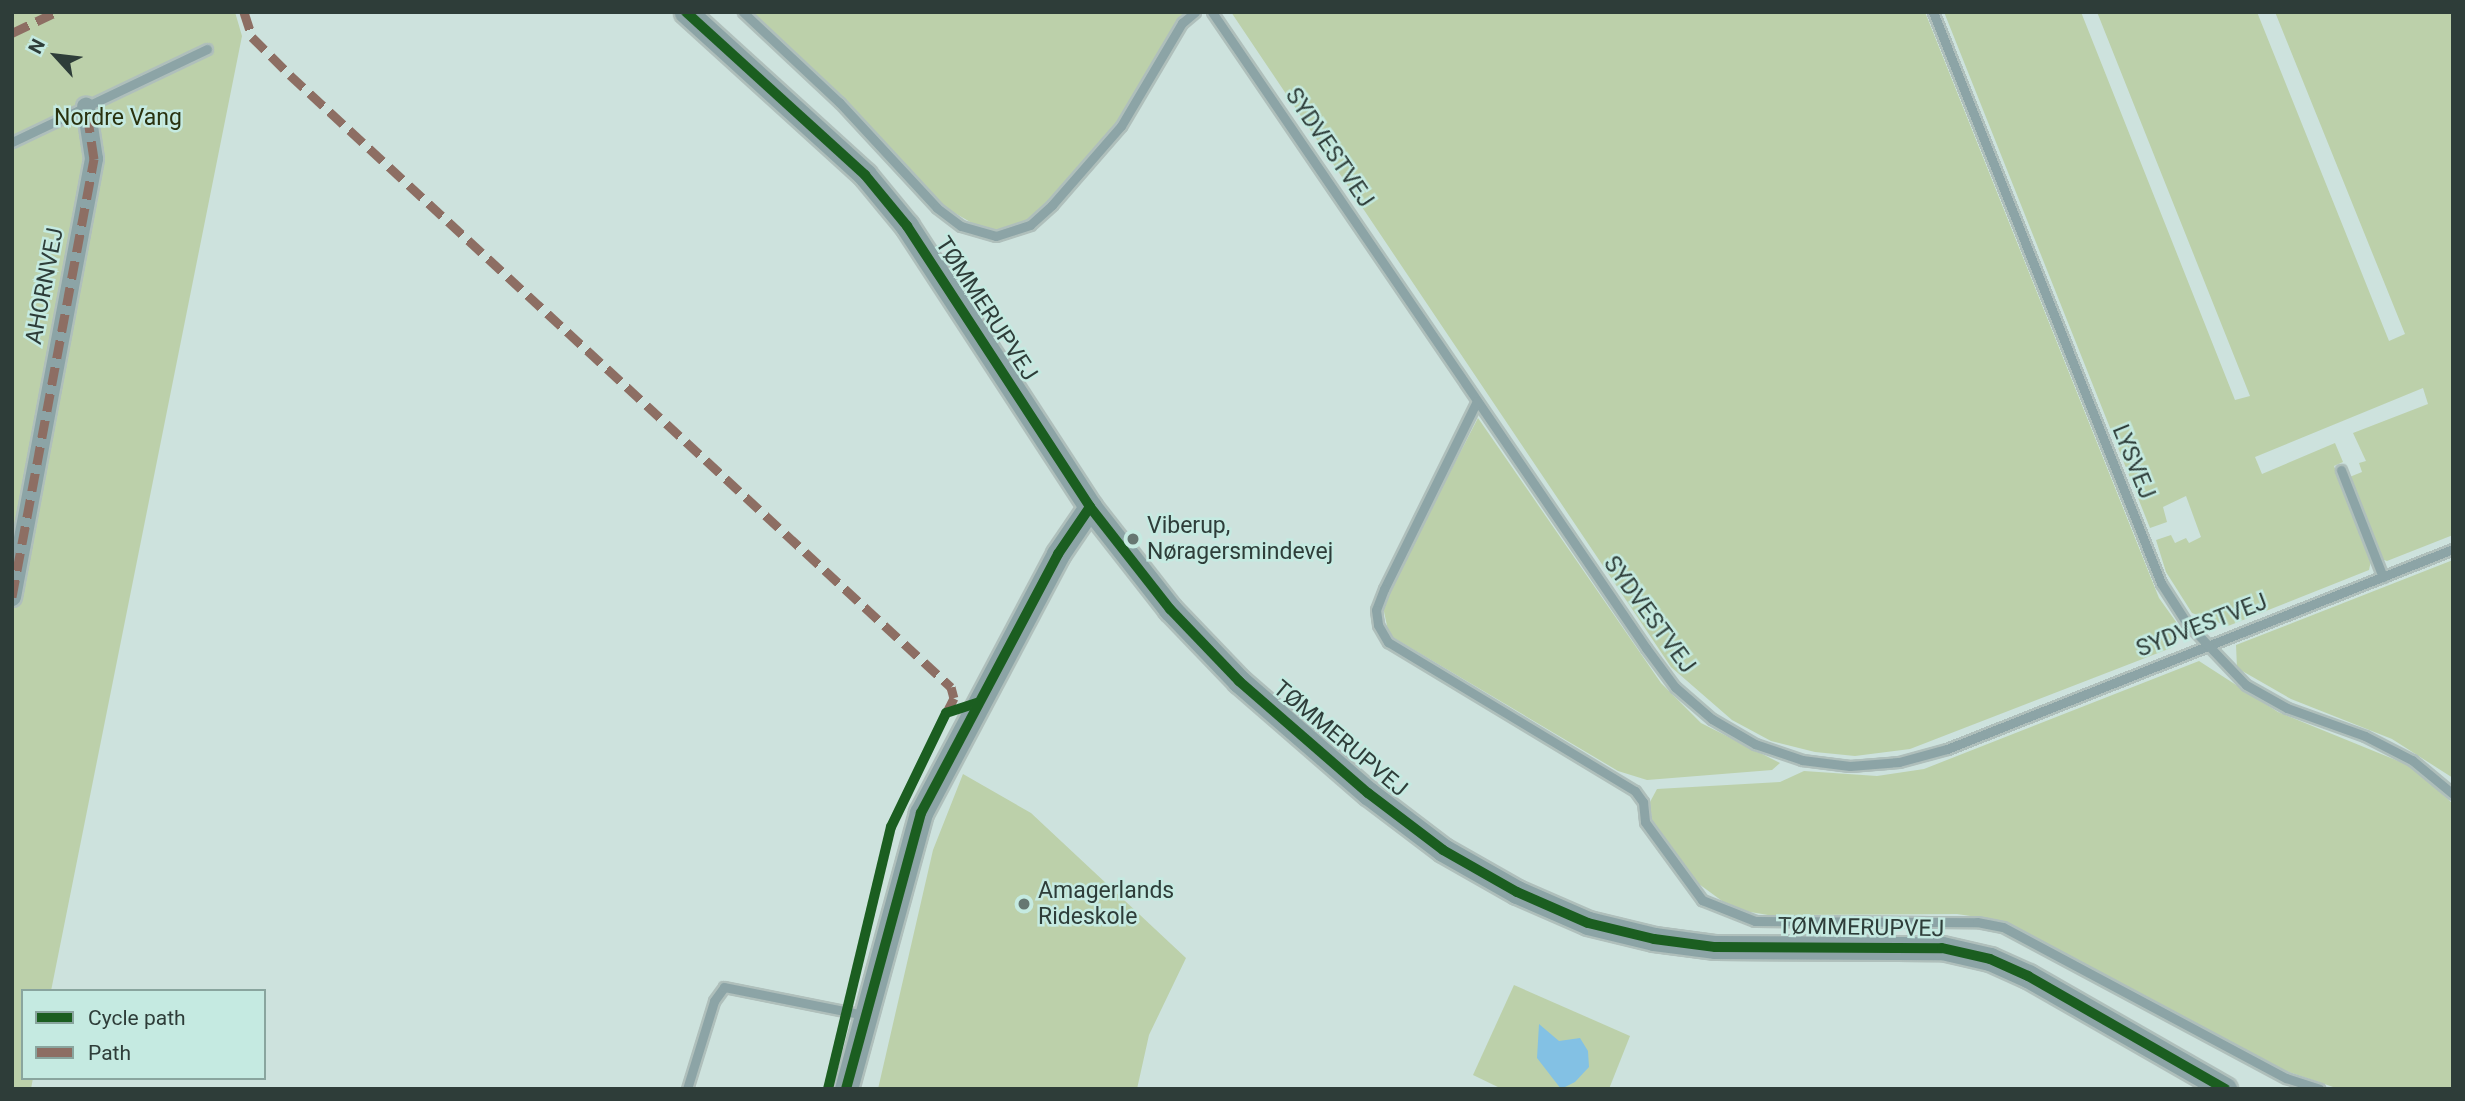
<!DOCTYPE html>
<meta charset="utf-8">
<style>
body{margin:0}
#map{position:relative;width:2465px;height:1101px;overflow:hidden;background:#cde2dd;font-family:Roboto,sans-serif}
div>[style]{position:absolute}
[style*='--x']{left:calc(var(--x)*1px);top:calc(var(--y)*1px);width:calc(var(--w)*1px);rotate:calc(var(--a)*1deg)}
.green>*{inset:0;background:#bcd0aa}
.water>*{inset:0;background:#83c1e4}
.roads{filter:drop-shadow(2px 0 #afbfbb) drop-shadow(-2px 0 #afbfbb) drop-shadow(0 2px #afbfbb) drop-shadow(0 -2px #afbfbb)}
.service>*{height:9px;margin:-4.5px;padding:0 4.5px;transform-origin:4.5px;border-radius:4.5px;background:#8ca4a6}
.minor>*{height:18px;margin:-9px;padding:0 9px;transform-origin:9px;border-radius:9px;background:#8ca4a6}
.tertiary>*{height:23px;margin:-11.5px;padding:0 11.5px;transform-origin:11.5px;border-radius:11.5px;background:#8ca4a6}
.quiet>*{height:9px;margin-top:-4.5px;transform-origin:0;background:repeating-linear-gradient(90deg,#8d6e63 0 18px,transparent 0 27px)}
.cycleway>*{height:10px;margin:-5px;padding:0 5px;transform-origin:5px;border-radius:5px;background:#1b5e20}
.dots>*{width:19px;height:19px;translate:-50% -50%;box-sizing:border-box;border:4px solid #c5eae1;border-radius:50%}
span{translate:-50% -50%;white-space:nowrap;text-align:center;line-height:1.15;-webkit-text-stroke:5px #c5eae1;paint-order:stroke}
.park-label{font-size:23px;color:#2a320f}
.street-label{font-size:23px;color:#2e3d39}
.poi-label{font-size:23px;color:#2e3d39}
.left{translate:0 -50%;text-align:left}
.frame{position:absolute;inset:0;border:14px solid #2e3d39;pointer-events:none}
.legend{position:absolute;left:21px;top:989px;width:245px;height:91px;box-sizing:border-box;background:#c5eae1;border:2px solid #89a59e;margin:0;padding:9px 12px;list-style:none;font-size:21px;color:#2e3d39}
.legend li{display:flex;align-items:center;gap:14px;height:35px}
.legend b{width:35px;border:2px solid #89a59e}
.north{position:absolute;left:21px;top:21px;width:70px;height:70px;-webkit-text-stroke:5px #c5eae1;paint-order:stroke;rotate:297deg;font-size:19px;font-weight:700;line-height:28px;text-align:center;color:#2e3d39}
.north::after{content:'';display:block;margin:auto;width:24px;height:32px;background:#2e3d39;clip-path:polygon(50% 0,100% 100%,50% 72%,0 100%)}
</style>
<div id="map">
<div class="green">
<div style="clip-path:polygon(12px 12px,235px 12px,242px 36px,51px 991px,23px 991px,23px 1078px,33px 1078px,31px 1089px,12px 1089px)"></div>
<div style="clip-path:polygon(749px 12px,1185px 12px,1115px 126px,1050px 201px,1030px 220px,1006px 230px,984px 230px,941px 205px,851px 105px)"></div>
<div style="clip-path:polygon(1231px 12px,1925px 12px,2159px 598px,2179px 626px,2181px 636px,2171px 648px,1910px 749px,1855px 756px,1815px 752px,1771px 741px,1732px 720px,1671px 667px)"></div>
<div style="clip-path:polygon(1944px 12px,2081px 12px,2235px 400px,2250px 396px,2097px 12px,2257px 12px,2389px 341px,2405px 334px,2275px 12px,2453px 12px,2453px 535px,2387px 561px,2379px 558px,2347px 478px,2362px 472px,2359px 463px,2366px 461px,2353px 433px,2428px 404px,2423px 388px,2255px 457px,2262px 474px,2335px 443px,2343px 462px,2334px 466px,2371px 561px,2369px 570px,2228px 626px,2192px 613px,2166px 572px,2156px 540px,2171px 535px,2175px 543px,2186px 538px,2189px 543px,2201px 537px,2186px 496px,2163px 507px,2167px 522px,2150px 528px)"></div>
<div style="clip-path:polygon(1478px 418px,1661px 683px,1701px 723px,1780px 763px,1772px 770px,1647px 780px,1618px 771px,1389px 635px,1383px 607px,1388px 592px)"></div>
<div style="clip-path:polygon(2453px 560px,2453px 778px,2392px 739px,2291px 699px,2237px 668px,2236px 645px)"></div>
<div style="clip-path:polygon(2199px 661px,2278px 712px,2413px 767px,2453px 804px,2453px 1089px,2339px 1089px,2283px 1070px,2004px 921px,1957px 914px,1768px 915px,1733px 909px,1688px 876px,1652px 822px,1650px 802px,1657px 789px,1780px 782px,1804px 771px,1877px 776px,1924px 769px)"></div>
<div style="clip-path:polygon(963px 774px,1031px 813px,1186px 958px,1149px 1035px,1137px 1089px,878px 1089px,933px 850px)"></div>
<div style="clip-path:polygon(1514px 985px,1630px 1036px,1609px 1089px,1502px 1089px,1473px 1075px)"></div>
</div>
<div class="water">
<div style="clip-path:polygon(1539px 1024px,1559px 1041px,1580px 1038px,1588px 1051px,1589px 1067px,1575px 1082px,1561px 1089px,1537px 1058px)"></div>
</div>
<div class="roads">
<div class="service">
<div style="--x:743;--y:12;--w:132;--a:43.2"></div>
<div style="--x:839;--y:102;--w:144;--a:47.2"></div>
<div style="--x:937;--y:208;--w:30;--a:37"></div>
<div style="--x:961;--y:226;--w:36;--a:16"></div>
<div style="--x:996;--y:236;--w:36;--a:-18"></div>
<div style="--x:1030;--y:225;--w:30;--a:-42"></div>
<div style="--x:1052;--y:205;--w:105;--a:-48.9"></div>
<div style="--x:1121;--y:126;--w:120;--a:-59.4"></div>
<div style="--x:1182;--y:23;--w:17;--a:-40"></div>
<div style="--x:1212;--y:12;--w:770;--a:55.69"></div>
<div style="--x:1646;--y:648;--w:49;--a:53.4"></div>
<div style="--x:1675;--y:687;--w:49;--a:40.9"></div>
<div style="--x:1712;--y:719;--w:50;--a:30.2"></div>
<div style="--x:1755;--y:744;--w:50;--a:18.8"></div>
<div style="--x:1802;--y:760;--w:48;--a:7.1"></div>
<div style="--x:1850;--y:766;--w:49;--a:-4.7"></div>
<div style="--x:1899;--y:762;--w:50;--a:-15.2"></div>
<div style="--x:1947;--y:749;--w:544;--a:-21.57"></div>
<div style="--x:1933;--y:12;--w:615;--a:68.23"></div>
<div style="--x:2161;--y:583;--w:46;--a:57.3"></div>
<div style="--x:2186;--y:622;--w:87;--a:46.4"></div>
<div style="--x:2246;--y:685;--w:47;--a:29.3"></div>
<div style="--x:2287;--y:708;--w:83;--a:19.7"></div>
<div style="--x:2365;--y:736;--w:53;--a:27.1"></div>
<div style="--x:2412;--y:760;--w:53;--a:39.7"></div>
<div style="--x:12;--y:142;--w:216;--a:-25.5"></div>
<div style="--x:1477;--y:401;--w:210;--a:116.3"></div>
<div style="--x:1384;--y:589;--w:22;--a:111"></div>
<div style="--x:1376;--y:610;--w:15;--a:82"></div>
<div style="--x:1378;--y:625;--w:20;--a:60"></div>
<div style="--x:1388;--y:642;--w:288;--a:31.1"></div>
<div style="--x:1635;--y:791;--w:14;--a:54"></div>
<div style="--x:1643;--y:802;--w:20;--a:84"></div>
<div style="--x:1645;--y:822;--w:97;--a:53.8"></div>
<div style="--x:1702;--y:900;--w:57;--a:21.6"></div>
<div style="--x:1755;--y:921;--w:222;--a:0.3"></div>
<div style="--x:1977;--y:922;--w:26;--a:11"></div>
<div style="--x:2003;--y:927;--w:321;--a:28.1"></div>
<div style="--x:2286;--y:1078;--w:35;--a:18"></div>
<div style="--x:2341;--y:470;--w:115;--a:68.6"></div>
<div style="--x:687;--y:1089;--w:92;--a:-72.9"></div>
<div style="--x:714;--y:1001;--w:17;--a:-54"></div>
<div style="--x:724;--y:987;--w:143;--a:11.3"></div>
</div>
<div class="minor">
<div style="--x:12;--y:597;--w:446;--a:-79.4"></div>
<div style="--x:94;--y:159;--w:53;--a:-98.7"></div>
</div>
<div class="tertiary">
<div style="--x:686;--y:12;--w:242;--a:42.3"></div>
<div style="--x:865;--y:175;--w:66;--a:50.5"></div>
<div style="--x:907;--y:226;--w:335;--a:56.9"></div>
<div style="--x:1090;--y:507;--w:130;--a:51.9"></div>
<div style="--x:1170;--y:609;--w:100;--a:46.2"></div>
<div style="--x:1239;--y:681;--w:171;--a:41"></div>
<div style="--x:1368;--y:793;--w:94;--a:37.2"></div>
<div style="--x:1443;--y:850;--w:85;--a:29.6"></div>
<div style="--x:1517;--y:892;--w:77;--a:23.6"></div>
<div style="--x:1588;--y:923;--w:68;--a:13.6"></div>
<div style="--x:1654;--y:939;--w:62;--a:7.5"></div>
<div style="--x:1715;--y:947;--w:227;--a:0.3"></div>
<div style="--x:1942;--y:948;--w:49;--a:12.9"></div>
<div style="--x:1990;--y:959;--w:42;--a:24.1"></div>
<div style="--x:2028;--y:976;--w:227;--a:29.8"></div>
<div style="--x:846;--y:1089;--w:286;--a:-74.8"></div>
<div style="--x:921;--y:813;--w:293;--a:-62.1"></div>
<div style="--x:1058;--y:554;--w:57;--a:-55.8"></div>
</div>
</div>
<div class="quiet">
<div style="--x:244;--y:12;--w:26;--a:72"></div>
<div style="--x:252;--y:37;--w:54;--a:45"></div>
<div style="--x:290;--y:75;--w:901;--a:42.8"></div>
<div style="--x:951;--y:687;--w:11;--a:75"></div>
<div style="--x:954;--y:698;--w:16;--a:117"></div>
<div style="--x:12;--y:33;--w:49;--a:-25.5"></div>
<div style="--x:12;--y:597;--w:446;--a:-79.4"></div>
<div style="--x:94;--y:159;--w:53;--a:-98.7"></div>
</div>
<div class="cycleway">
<div style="--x:686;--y:12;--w:242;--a:42.3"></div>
<div style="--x:865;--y:175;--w:66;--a:50.5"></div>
<div style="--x:907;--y:226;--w:335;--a:56.9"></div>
<div style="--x:1090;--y:507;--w:130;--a:51.9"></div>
<div style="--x:1170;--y:609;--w:100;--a:46.2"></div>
<div style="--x:1239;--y:681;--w:171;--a:41"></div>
<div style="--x:1368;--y:793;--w:94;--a:37.2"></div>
<div style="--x:1443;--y:850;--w:85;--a:29.6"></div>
<div style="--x:1517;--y:892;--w:77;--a:23.6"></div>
<div style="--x:1588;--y:923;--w:68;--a:13.6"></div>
<div style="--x:1654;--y:939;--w:62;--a:7.5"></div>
<div style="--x:1715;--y:947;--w:227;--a:0.3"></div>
<div style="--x:1942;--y:948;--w:49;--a:12.9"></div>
<div style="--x:1990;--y:959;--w:42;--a:24.1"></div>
<div style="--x:2028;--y:976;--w:227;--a:29.8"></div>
<div style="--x:828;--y:1089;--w:269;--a:-76.5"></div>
<div style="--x:891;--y:827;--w:127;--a:-64.2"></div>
<div style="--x:946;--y:713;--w:33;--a:-18"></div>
<div style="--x:846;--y:1089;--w:286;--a:-74.8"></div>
<div style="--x:921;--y:813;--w:293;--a:-62.1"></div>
<div style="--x:1058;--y:554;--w:57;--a:-55.8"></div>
</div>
<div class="dots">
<div style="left:1133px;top:539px;background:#667772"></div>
<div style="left:1024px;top:904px;background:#667772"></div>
</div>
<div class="park-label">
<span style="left:118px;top:118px">Nordre Vang</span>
</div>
<div class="street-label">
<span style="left:1329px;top:148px;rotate:56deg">SYDVESTVEJ</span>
<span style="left:45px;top:286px;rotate:-79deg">AHORNVEJ</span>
<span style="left:986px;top:309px;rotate:57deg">TØMMERUPVEJ</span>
<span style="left:2133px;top:462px;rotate:68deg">LYSVEJ</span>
<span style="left:1649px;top:615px;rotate:54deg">SYDVESTVEJ</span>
<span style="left:2202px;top:626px;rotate:-21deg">SYDVESTVEJ</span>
<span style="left:1340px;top:739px;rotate:40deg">TØMMERUPVEJ</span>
<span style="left:1861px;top:928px;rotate:1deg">TØMMERUPVEJ</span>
</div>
<div class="poi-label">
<span class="left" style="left:1147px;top:539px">Viberup,<br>Nøragersmindevej</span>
<span class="left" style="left:1038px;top:904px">Amagerlands<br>Rideskole</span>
</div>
<div class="frame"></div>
<ul class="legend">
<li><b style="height:9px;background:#1b5e20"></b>Cycle path</li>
<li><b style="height:9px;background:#8d6e63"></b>Path</li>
</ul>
<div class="north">N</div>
</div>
